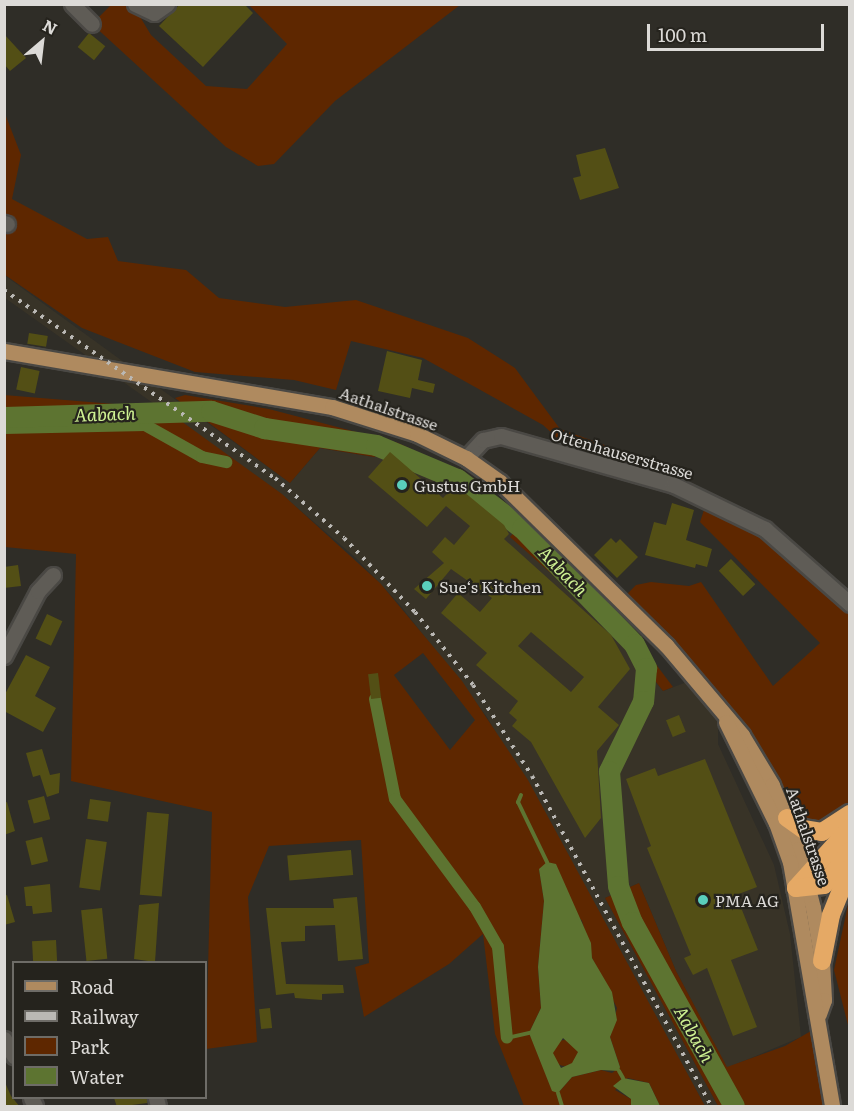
<!DOCTYPE html>
<meta charset="utf-8">
<style>
body{margin:0}
#map{position:relative;width:854px;height:1111px;overflow:hidden;background:#2f2d27;font-family:Literata,serif}
div>[style]{position:absolute}
[style*='--x']{left:calc(var(--x)*1px);top:calc(var(--y)*1px);width:calc(var(--w)*1px);rotate:calc(var(--a)*1deg)}
.built>*{inset:0;background:#383327}
.green>*{inset:0;background:#5e2700}
.round{border-radius:50%}
.water>*{inset:0;background:#5d7431}
.stream>*{height:4px;margin:-2px;padding:0 2px;transform-origin:2px;border-radius:2px;background:#5d7431}
.canal>*{height:12px;margin:-6px;padding:0 6px;transform-origin:6px;border-radius:6px;background:#5d7431}
.river>*{height:21px;margin:-10.5px;padding:0 10.5px;transform-origin:10.5px;border-radius:10.5px;background:#5d7431}
.building>*{inset:0;background:#534f15;transform-origin:0 0}
.roads{filter:drop-shadow(2px 0 #4a4844) drop-shadow(-2px 0 #4a4844) drop-shadow(0 2px #4a4844) drop-shadow(0 -2px #4a4844)}
.minor>*{height:15px;margin:-7.5px;padding:0 7.5px;transform-origin:7.5px;border-radius:7.5px;background:#5f5c56}
.major>*{height:15px;margin:-7.5px;padding:0 7.5px;transform-origin:7.5px;border-radius:7.5px;background:#af8a5f}
.highway>*{height:18px;margin:-9px;padding:0 9px;transform-origin:9px;border-radius:9px;background:#e5a965}
.rail>*{height:4px;margin-top:-2px;transform-origin:0;background:repeating-linear-gradient(90deg,#bab8b4 0 3px,transparent 0 9px)}
.dots>*{width:16px;height:16px;translate:-50% -50%;box-sizing:border-box;border:3px solid #25231d;border-radius:50%}
span{translate:-50% -50%;white-space:nowrap;text-align:center;line-height:1.15;-webkit-text-stroke:4.5px #25231d;paint-order:stroke}
.street-label{font-size:16px;color:#dcdad7}
.poi-label{font-size:16px;color:#dcdad7}
.left{translate:0 -50%;text-align:left}
.water-label{font-size:18px;color:#cef192;font-style:italic}
.frame{position:absolute;inset:0;border:6px solid #dcdad7;pointer-events:none}
.legend{position:absolute;left:12px;top:961px;width:195px;height:138px;box-sizing:border-box;background:#25231d;border:2px solid #6e6c67;margin:0;padding:8px 10px;list-style:none;font-size:18px;color:#dcdad7}
.legend li{display:flex;align-items:center;gap:12px;height:30px}
.legend b{width:30px;border:2px solid #6e6c67}
.north{position:absolute;left:12px;top:12px;width:60px;height:60px;-webkit-text-stroke:4px #25231d;paint-order:stroke;rotate:28deg;font-size:16px;font-weight:700;line-height:24px;text-align:center;color:#dcdad7}
.north::after{content:'';display:block;margin:auto;width:21px;height:27px;background:#dcdad7;clip-path:polygon(50% 0,100% 100%,50% 72%,0 100%)}
.scale{position:absolute;left:647px;top:24px;width:177px;height:27px;box-sizing:border-box;border:3px solid #dcdad7;border-top:0;padding-left:8px;font-size:18px;line-height:21px;white-space:nowrap;color:#dcdad7;-webkit-text-stroke:4px #25231d;paint-order:stroke}
</style>
<div id="map">
<div class="built">
<div style="clip-path:polygon(4px 275px,290px 483px,320px 448px,374px 457px,391px 449px,462px 486px,515px 531px,511px 537px,616px 631px,663px 691px,695px 679px,718px 709px,718px 744px,774px 865px,790px 934px,801px 1037px,727px 1068px,676px 971px,639px 883px,605px 898px,718px 1106px,705px 1106px,487px 717px,400px 605px,356px 558px,281px 494px,5px 298px)"></div>
</div>
<div class="green">
<div style="clip-path:polygon(111px 5px,133px 5px,151px 35px,206px 86px,247px 89px,287px 44px,249px 5px,460px 5px,335px 101px,274px 164px,258px 166px,226px 147px,92px 24px)"></div>
<div style="clip-path:polygon(4px 111px,21px 155px,12px 199px,87px 239px,108px 237px,118px 261px,186px 270px,219px 298px,285px 307px,356px 300px,468px 338px,515px 368px,560px 429px,677px 471px,674px 485px,581px 460px,543px 425px,423px 358px,351px 341px,336px 390px,294px 380px,195px 372px,82px 328px,5px 275px)"></div>
<div style="clip-path:polygon(evenodd,4px 395px,163px 408px,282px 494px,380px 583px,462px 681px,528px 780px,705px 1106px,660px 1106px,649px 1083px,628px 1078px,615px 1090px,631px 1099px,631px 1106px,524px 1106px,495px 1034px,483px 934px,449px 964px,364px 1017px,355px 967px,369px 963px,361px 840px,269px 846px,248px 897px,257px 1042px,206px 1049px,212px 812px,71px 781px,76px 554px,5px 547px,4px 395px,423px 653px,475px 720px,450px 750px,394px 675px,423px 653px,4px 395px,539px 869px,582px 921px,592px 958px,617px 1008px,610px 1037px,620px 1067px,612px 1073px,601px 1070px,572px 1077px,558px 1093px,529px 1033px,541px 1008px,538px 967px,544px 901px,539px 869px)"></div>
<div style="clip-path:polygon(185px 395px,269px 409px,398px 443px,458px 471px,528px 525px,640px 643px,673px 687px,663px 691px,616px 631px,510px 537px,515px 531px,462px 486px,391px 449px,374px 457px,320px 448px,290px 483px,175px 398px)"></div>
<div style="clip-path:polygon(708px 498px,738px 513px,849px 604px,848px 806px,822px 822px,800px 820px,789px 809px,718px 709px,622px 599px,636px 585px,651px 582px,689px 586px,701px 582px,773px 686px,820px 643px,700px 522px)"></div>
<div style="clip-path:polygon(639px 883px,676px 971px,727px 1067px,785px 1046px,811px 1031px,832px 1106px,718px 1106px,605px 898px)"></div>
<div style="clip-path:polygon(849px 900px,850px 1029px,849px 1029px,834px 970px)"></div>
<div class="round" style="left:552px;top:1040px;width:26px;height:26px"></div>
</div>
<div class="water">
<div style="clip-path:polygon(evenodd,547px 862px,556px 864px,591px 943px,592px 958px,612px 992px,617px 1020px,610px 1037px,620px 1067px,619px 1071px,601px 1070px,572px 1077px,558px 1093px,552px 1091px,529px 1033px,541px 1008px,538px 967px,544px 901px,539px 869px,547px 862px,563px 1038px,578px 1052px,572px 1063px,561px 1068px,553px 1053px,563px 1038px)"></div>
<div style="clip-path:polygon(623px 1078px,649px 1083px,660px 1106px,631px 1106px,631px 1099px,613px 1086px)"></div>
</div>
<div class="stream">
<div style="--x:610;--y:754;--w:6;--a:31"></div>
<div style="--x:521;--y:795;--w:8;--a:113"></div>
<div style="--x:518;--y:802;--w:67;--a:64.2"></div>
<div style="--x:507;--y:1038;--w:23;--a:-13"></div>
<div style="--x:619;--y:1071;--w:8;--a:60"></div>
<div style="--x:558;--y:1093;--w:14;--a:73"></div>
</div>
<div class="canal">
<div style="--x:4;--y:428;--w:141;--a:-1.2"></div>
<div style="--x:145;--y:425;--w:65;--a:29.3"></div>
<div style="--x:202;--y:457;--w:25;--a:12"></div>
<div style="--x:375;--y:699;--w:102;--a:78.7"></div>
<div style="--x:395;--y:799;--w:134;--a:53.5"></div>
<div style="--x:475;--y:907;--w:46;--a:60.1"></div>
<div style="--x:498;--y:947;--w:91;--a:84.4"></div>
</div>
<div class="river">
<div style="--x:4;--y:417;--w:207;--a:-1.7"></div>
<div style="--x:211;--y:411;--w:56;--a:17.8"></div>
<div style="--x:264;--y:428;--w:113;--a:8.6"></div>
<div style="--x:376;--y:445;--w:88;--a:22.8"></div>
<div style="--x:457;--y:479;--w:81;--a:37"></div>
<div style="--x:522;--y:528;--w:161;--a:46"></div>
<div style="--x:634;--y:644;--w:27;--a:63"></div>
<div style="--x:646;--y:668;--w:33;--a:95"></div>
<div style="--x:643;--y:701;--w:78;--a:115.9"></div>
<div style="--x:609;--y:771;--w:115;--a:85.5"></div>
<div style="--x:618;--y:886;--w:39;--a:69"></div>
<div style="--x:632;--y:922;--w:210;--a:61"></div>
</div>
<div class="building">
<div style="clip-path:polygon(180px 4px,244px 4px,253px 13px,203px 67px,159px 26px)"></div>
<div style="left:89px;top:33px;width:21px;height:18px;rotate:39deg"></div>
<div style="clip-path:polygon(4px 34px,26px 58px,10px 71px,4px 64px)"></div>
<div style="clip-path:polygon(605px 148px,619px 188px,580px 200px,573px 178px,581px 176px,576px 155px)"></div>
<div style="left:29px;top:333px;width:19px;height:11px;rotate:9deg"></div>
<div style="clip-path:polygon(387px 351px,422px 360px,418px 380px,435px 384px,433px 393px,412px 388px,410px 398px,378px 391px)"></div>
<div style="left:21px;top:367px;width:19px;height:23px;rotate:12deg"></div>
<div style="clip-path:polygon(evenodd,390px 452px,443px 498px,454px 486px,458px 487px,504px 525px,509px 534px,504px 539px,611px 635px,630px 669px,598px 707px,619px 725px,597px 751px,601px 818px,585px 838px,531px 742px,512px 726px,517px 720px,509px 713px,518px 701px,476px 665px,487px 653px,441px 613px,458px 593px,480px 612px,492px 598px,451px 569px,426px 599px,414px 589px,444px 563px,432px 552px,445px 537px,454px 545px,470px 526px,446px 506px,427px 527px,368px 477px,390px 452px,531px 632px,584px 677px,571px 692px,518px 646px,531px 632px)"></div>
<div style="clip-path:polygon(672px 503px,694px 510px,686px 540px,712px 549px,707px 567px,696px 564px,695px 568px,645px 555px,654px 522px,666px 525px)"></div>
<div style="clip-path:polygon(611px 538px,616px 543px,620px 539px,638px 557px,617px 578px,594px 555px)"></div>
<div style="left:731px;top:559px;width:35px;height:17px;rotate:46deg"></div>
<div style="clip-path:polygon(18px 565px,21px 586px,4px 588px,4px 567px)"></div>
<div style="left:47px;top:614px;width:17px;height:27px;rotate:25deg"></div>
<div style="clip-path:polygon(26px 655px,50px 667px,35px 696px,56px 708px,43px 732px,4px 711px,4px 696px)"></div>
<div style="left:378px;top:673px;width:25px;height:10px;rotate:83deg"></div>
<div style="left:679px;top:715px;width:18px;height:14px;rotate:68deg"></div>
<div style="clip-path:polygon(42px 749px,50px 775px,60px 773px,59px 793px,47px 797px,40px 775px,33px 777px,26px 753px)"></div>
<div style="clip-path:polygon(705px 759px,757px 887px,736px 895px,758px 950px,731px 960px,757px 1027px,733px 1036px,707px 968px,693px 975px,684px 958px,691px 955px,647px 848px,651px 846px,626px 779px,655px 768px,658px 776px)"></div>
<div style="left:44px;top:796px;width:24px;height:17px;rotate:75deg"></div>
<div style="left:90px;top:799px;width:21px;height:20px;rotate:8deg"></div>
<div style="clip-path:polygon(7px 802px,15px 831px,4px 835px,4px 803px)"></div>
<div style="left:147px;top:812px;width:22px;height:83px;rotate:5deg"></div>
<div style="left:42px;top:837px;width:25px;height:17px;rotate:76deg"></div>
<div style="left:86px;top:839px;width:21px;height:49px;rotate:8deg"></div>
<div style="left:351px;top:850px;width:25px;height:64px;rotate:85deg"></div>
<div style="clip-path:polygon(50px 884px,52px 912px,33px 914px,32px 906px,26px 906px,24px 887px)"></div>
<div style="clip-path:polygon(7px 895px,15px 922px,4px 925px,4px 896px)"></div>
<div style="clip-path:polygon(357px 897px,363px 959px,338px 961px,335px 925px,305px 926px,305px 941px,281px 942px,286px 984px,343px 985px,344px 993px,322px 994px,322px 1000px,295px 998px,294px 993px,276px 995px,266px 908px,334px 908px,333px 899px)"></div>
<div style="clip-path:polygon(159px 903px,155px 962px,134px 959px,139px 905px)"></div>
<div style="left:102px;top:908px;width:51px;height:21px;rotate:84deg"></div>
<div style="left:56px;top:940px;width:22px;height:24px;rotate:87deg"></div>
<div style="left:270px;top:1008px;width:20px;height:11px;rotate:84deg"></div>
<div style="clip-path:polygon(4px 1080px,11px 1096px,20px 1107px,4px 1107px)"></div>
<div style="clip-path:polygon(114px 1098px,147px 1098px,147px 1103px,117px 1107px)"></div>
</div>
<div class="roads">
<div class="minor">
<div style="--x:72;--y:4;--w:28;--a:45"></div>
<div style="--x:135;--y:4;--w:21;--a:25"></div>
<div style="--x:154;--y:13;--w:16;--a:-35"></div>
<div style="--x:4;--y:223;--w:3;--a:18"></div>
<div style="--x:466;--y:458;--w:25;--a:-47"></div>
<div style="--x:483;--y:440;--w:18;--a:-13"></div>
<div style="--x:501;--y:436;--w:180;--a:15.8"></div>
<div style="--x:674;--y:485;--w:101;--a:25.8"></div>
<div style="--x:765;--y:529;--w:113;--a:41.4"></div>
<div style="--x:4;--y:656;--w:73;--a:-62.4"></div>
<div style="--x:38;--y:591;--w:22;--a:-47"></div>
<div style="--x:4;--y:1039;--w:20;--a:60"></div>
<div style="--x:31;--y:1098;--w:9;--a:63"></div>
<div style="--x:156;--y:1098;--w:8;--a:76"></div>
</div>
<div class="major">
<div style="--x:4;--y:351;--w:333;--a:9.7"></div>
<div style="--x:332;--y:407;--w:89;--a:17.6"></div>
<div style="--x:417;--y:434;--w:55;--a:26.1"></div>
<div style="--x:466;--y:458;--w:42;--a:35.2"></div>
<div style="--x:500;--y:482;--w:233;--a:44.5"></div>
<div style="--x:666;--y:645;--w:118;--a:49.8"></div>
<div style="--x:742;--y:735;--w:58;--a:59"></div>
<div style="--x:772;--y:785;--w:69;--a:67.9"></div>
<div style="--x:798;--y:849;--w:61;--a:75.7"></div>
<div style="--x:813;--y:908;--w:54;--a:80.4"></div>
<div style="--x:822;--y:961;--w:39;--a:87"></div>
<div style="--x:824;--y:1000;--w:15;--a:110"></div>
<div style="--x:726;--y:722;--w:113;--a:63.7"></div>
<div style="--x:776;--y:823;--w:41;--a:70.3"></div>
<div style="--x:790;--y:862;--w:248;--a:80.2"></div>
</div>
<div class="highway">
<div style="--x:787;--y:818;--w:19;--a:35"></div>
<div style="--x:803;--y:829;--w:19;--a:9"></div>
<div style="--x:822;--y:832;--w:33;--a:-33"></div>
<div style="--x:796;--y:888;--w:81;--a:-48"></div>
<div style="--x:796;--y:888;--w:28;--a:-6"></div>
<div style="--x:824;--y:885;--w:43;--a:-52.6"></div>
<div style="--x:822;--y:961;--w:47;--a:-78.9"></div>
<div style="--x:831;--y:915;--w:51;--a:-68"></div>
</div>
</div>
<div class="rail">
<div style="--x:4;--y:290;--w:330;--a:34.8"></div>
<div style="--x:275;--y:478;--w:91;--a:41"></div>
<div style="--x:344;--y:538;--w:103;--a:46.2"></div>
<div style="--x:415;--y:612;--w:93;--a:51.5"></div>
<div style="--x:473;--y:685;--w:108;--a:57"></div>
<div style="--x:532;--y:776;--w:375;--a:61.5"></div>
</div>
<div class="dots">
<div style="left:402px;top:485px;background:#5acebc"></div>
<div style="left:427px;top:586px;background:#5acebc"></div>
<div style="left:703px;top:900px;background:#5acebc"></div>
</div>
<div class="street-label">
<span style="left:389px;top:408px;rotate:19deg">Aathalstrasse</span>
<span style="left:622px;top:453px;rotate:16deg">Ottenhauserstrasse</span>
<span style="left:809px;top:836px;rotate:71deg">Aathalstrasse</span>
</div>
<div class="poi-label">
<span class="left" style="left:414px;top:485px">Gustus GmbH</span>
<span class="left" style="left:439px;top:586px">Sue‘s Kitchen</span>
<span class="left" style="left:715px;top:900px">PMA AG</span>
</div>
<div class="water-label">
<span style="left:105px;top:414px;rotate:-2deg">Aabach</span>
<span style="left:563px;top:571px;rotate:46deg">Aabach</span>
<span style="left:694px;top:1034px;rotate:61deg">Aabach</span>
</div>
<div class="frame"></div>
<ul class="legend">
<li><b style="height:8px;background:#af8a5f"></b>Road</li>
<li><b style="height:8px;background:#bab8b4"></b>Railway</li>
<li><b style="height:16px;background:#5e2700"></b>Park</li>
<li><b style="height:16px;background:#5d7431"></b>Water</li>
</ul>
<div class="north">N</div>
<div class="scale">100 m</div>
</div>
